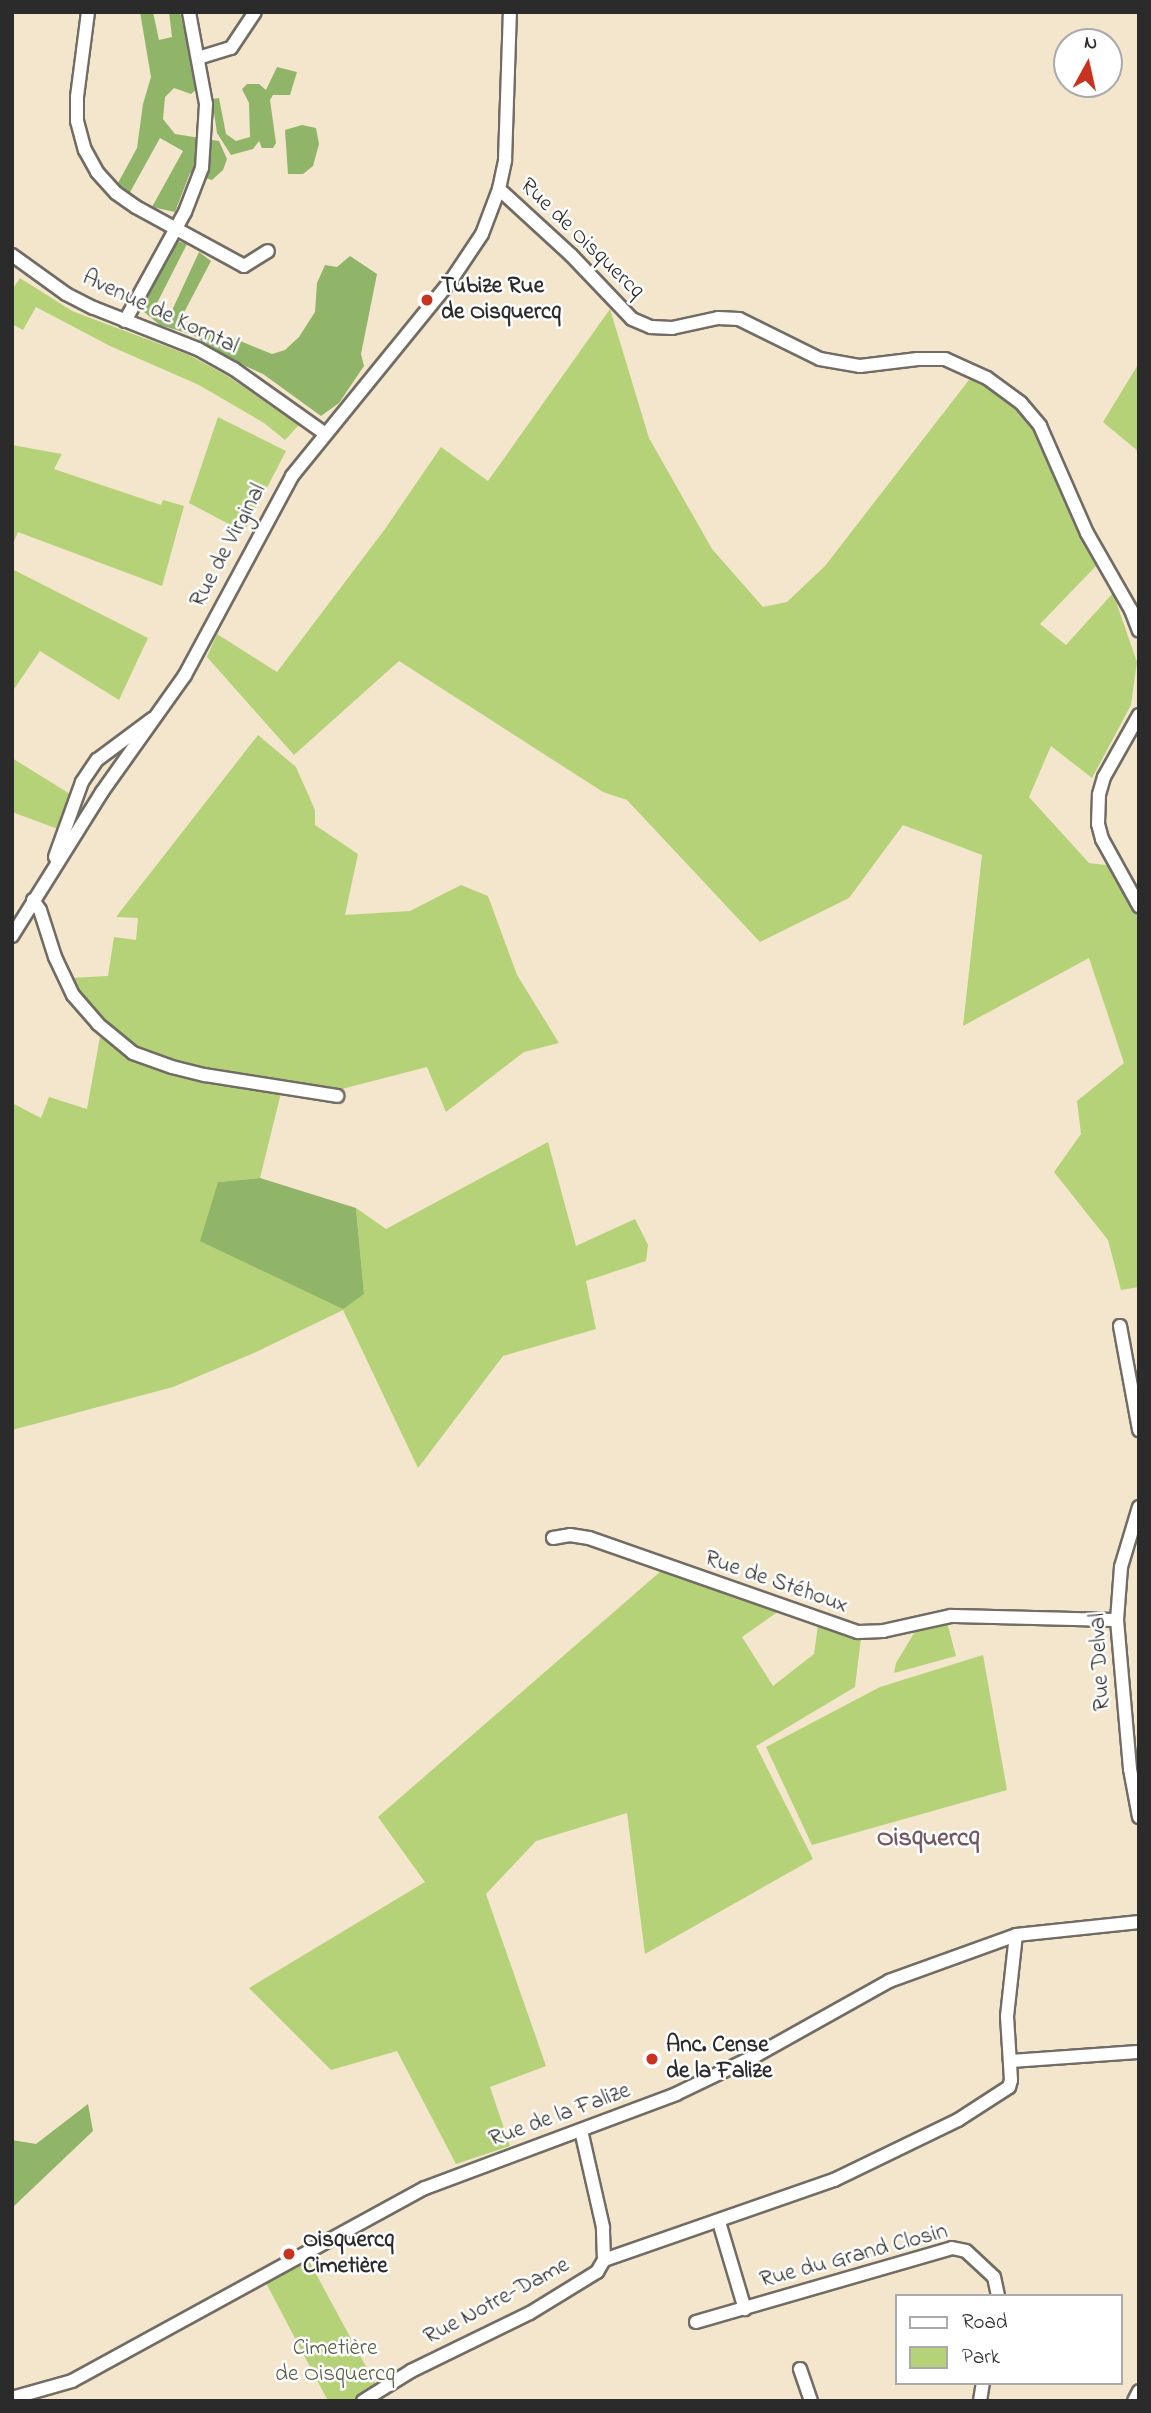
<!DOCTYPE html>
<meta charset="utf-8">
<style>
body{margin:0}
#map{position:relative;width:1151px;height:2413px;overflow:hidden;background:#f3e6cd;font-family:"Indie Flower",sans-serif}
div>[style]{position:absolute}
[style*='--x']{left:calc(var(--x)*1px);top:calc(var(--y)*1px);width:calc(var(--w)*1px);rotate:calc(var(--a)*1deg)}
.green>*{inset:0;background:#b6d278}
.forest>*{inset:0;background:#90b468}
.roads{filter:drop-shadow(2px 0 #716c64) drop-shadow(-2px 0 #716c64) drop-shadow(0 2px #716c64) drop-shadow(0 -2px #716c64)}
.minor>*{height:12px;margin:-6px;padding:0 6px;transform-origin:6px;border-radius:6px;background:#fff}
.dots>*{width:19px;height:19px;translate:-50% -50%;box-sizing:border-box;border:4px solid #fff;border-radius:50%}
span{translate:-50% -50%;white-space:nowrap;text-align:center;line-height:1.15;-webkit-text-stroke:5px #fff;paint-order:stroke}
.street-label{font-size:23px;color:#2b2b2b}
.poi-label{font-size:23px;color:#2b2b2b;font-weight:700}
.left{translate:0 -50%;text-align:left}
.park-label{font-size:23px;color:#555d42}
.quarter-label{font-size:26px;color:#735761;font-weight:700}
.frame{position:absolute;inset:0;border:14px solid #2b2b2b;pointer-events:none}
.legend{position:absolute;left:895px;top:2294px;width:228px;height:91px;box-sizing:border-box;background:#fff;border:2px solid #aaa;margin:0;padding:9px 12px;list-style:none;font-size:21px;color:#2b2b2b}
.legend li{display:flex;align-items:center;gap:14px;height:35px}
.legend b{width:35px;border:2px solid #aaa}
.north{position:absolute;left:1053px;top:28px;width:70px;height:70px;box-sizing:border-box;background:#fff;border:2px solid #aaa;border-radius:50%;rotate:8deg;font-size:19px;font-weight:700;line-height:28px;text-align:center;color:#2b2b2b}
.north::after{content:'';display:block;margin:auto;width:24px;height:32px;background:#c8321e;clip-path:polygon(50% 0,100% 100%,50% 72%,0 100%)}
</style>
<div id="map">
<div class="green">
<div style="clip-path:polygon(20px 278px,72px 311px,189px 355px,226px 375px,299px 425px,285px 440px,264px 423px,199px 385px,110px 346px,36px 307px,23px 330px,12px 324px,12px 290px)"></div>
<div style="clip-path:polygon(610px 309px,649px 438px,712px 549px,763px 607px,787px 602px,825px 566px,972px 376px,1034px 420px,1097px 565px,1040px 624px,1066px 645px,1113px 593px,1137px 662px,1131px 705px,1092px 778px,1051px 746px,1029px 797px,1089px 863px,1113px 866px,1139px 919px,1139px 1287px,1121px 1290px,1108px 1240px,1054px 1172px,1081px 1134px,1077px 1101px,1124px 1063px,1089px 958px,963px 1026px,982px 855px,903px 825px,849px 898px,760px 942px,627px 800px,603px 792px,399px 661px,294px 755px,207px 657px,217px 634px,277px 672px,385px 529px,441px 447px,488px 481px)"></div>
<div style="clip-path:polygon(1139px 363px,1139px 452px,1103px 422px)"></div>
<div style="clip-path:polygon(218px 417px,286px 451px,244px 532px,189px 503px)"></div>
<div style="clip-path:polygon(12px 445px,62px 454px,54px 469px,161px 505px,163px 500px,184px 506px,162px 586px,18px 532px,12px 546px)"></div>
<div style="clip-path:polygon(12px 569px,148px 638px,119px 700px,40px 651px,12px 692px)"></div>
<div style="clip-path:polygon(258px 735px,296px 767px,315px 810px,315px 825px,358px 854px,345px 915px,410px 911px,461px 885px,488px 896px,517px 975px,559px 1043px,524px 1052px,446px 1112px,427px 1067px,334px 1091px,210px 1072px,162px 1060px,136px 1048px,92px 1010px,70px 978px,108px 976px,114px 937px,136px 940px,138px 918px,116px 917px)"></div>
<div style="clip-path:polygon(12px 758px,70px 794px,58px 829px,12px 812px)"></div>
<div style="clip-path:polygon(100px 1037px,124px 1055px,173px 1072px,281px 1093px,260px 1178px,218px 1182px,364px 1294px,356px 1208px,386px 1229px,548px 1142px,576px 1246px,635px 1219px,648px 1245px,646px 1261px,586px 1281px,596px 1329px,503px 1356px,418px 1468px,343px 1310px,254px 1353px,173px 1387px,12px 1430px,12px 1103px,41px 1118px,49px 1097px,87px 1109px)"></div>
<div style="clip-path:polygon(661px 1571px,779px 1611px,742px 1637px,773px 1686px,814px 1654px,818px 1625px,861px 1638px,855px 1687px,756px 1746px,813px 1859px,645px 1954px,627px 1813px,536px 1841px,486px 1894px,546px 2066px,490px 2087px,510px 2146px,456px 2164px,397px 2051px,331px 2070px,249px 1988px,425px 1882px,378px 1817px)"></div>
<div style="clip-path:polygon(947px 1622px,956px 1656px,894px 1673px,896px 1663px,916px 1630px)"></div>
<div style="clip-path:polygon(983px 1655px,1007px 1790px,812px 1845px,766px 1747px,880px 1687px)"></div>
<div style="clip-path:polygon(308px 2259px,376px 2385px,353px 2401px,328px 2401px,266px 2283px)"></div>
</div>
<div class="forest">
<div style="clip-path:polygon(140px 12px,153px 12px,159px 40px,172px 37px,169px 12px,180px 12px,198px 88px,191px 94px,174px 88px,165px 97px,163px 119px,175px 134px,219px 141px,227px 159px,223px 170px,212px 180px,190px 173px,175px 212px,152px 207px,183px 151px,160px 138px,129px 194px,118px 183px,137px 148px,143px 104px,151px 77px)"></div>
<div style="clip-path:polygon(277px 67px,297px 72px,290px 95px,273px 95px,270px 100px,276px 143px,273px 148px,262px 148px,259px 141px,253px 149px,231px 155px,217px 133px,212px 99px,219px 98px,226px 134px,236px 141px,250px 137px,249px 103px,242px 89px,247px 84px,259px 84px,266px 90px)"></div>
<div style="clip-path:polygon(302px 125px,316px 128px,319px 144px,313px 166px,303px 174px,288px 174px,285px 130px)"></div>
<div style="clip-path:polygon(174px 240px,187px 244px,154px 309px,169px 317px,199px 252px,211px 261px,179px 322px,205px 332px,228px 336px,272px 354px,285px 350px,299px 337px,315px 312px,317px 283px,325px 265px,337px 267px,350px 256px,377px 274px,361px 354px,364px 366px,339px 403px,321px 416px,263px 374px,225px 357px,193px 335px,160px 325px,138px 307px)"></div>
<div style="clip-path:polygon(260px 1178px,356px 1208px,364px 1294px,343px 1309px,200px 1241px,218px 1182px)"></div>
<div style="clip-path:polygon(88px 2104px,93px 2131px,12px 2208px,12px 2140px,36px 2144px)"></div>
</div>
<div class="roads">
<div class="minor">
<div style="--x:88;--y:12;--w:86;--a:97.4"></div>
<div style="--x:77;--y:97;--w:24;--a:90"></div>
<div style="--x:77;--y:121;--w:30;--a:75"></div>
<div style="--x:85;--y:150;--w:25;--a:61"></div>
<div style="--x:97;--y:172;--w:28;--a:48"></div>
<div style="--x:116;--y:193;--w:24;--a:35"></div>
<div style="--x:136;--y:207;--w:123;--a:28.6"></div>
<div style="--x:244;--y:266;--w:28;--a:-32"></div>
<div style="--x:198;--y:58;--w:34;--a:-17"></div>
<div style="--x:231;--y:48;--w:43;--a:-56.3"></div>
<div style="--x:499;--y:189;--w:98;--a:42.5"></div>
<div style="--x:571;--y:255;--w:88;--a:46.4"></div>
<div style="--x:632;--y:319;--w:21;--a:23"></div>
<div style="--x:651;--y:327;--w:21;--a:3"></div>
<div style="--x:672;--y:328;--w:47;--a:-12.3"></div>
<div style="--x:718;--y:318;--w:21;--a:3"></div>
<div style="--x:739;--y:319;--w:90;--a:26.3"></div>
<div style="--x:820;--y:359;--w:41;--a:9.9"></div>
<div style="--x:860;--y:366;--w:58;--a:-6.9"></div>
<div style="--x:918;--y:359;--w:27;--a:0"></div>
<div style="--x:945;--y:359;--w:46;--a:24.3"></div>
<div style="--x:987;--y:378;--w:42;--a:36.3"></div>
<div style="--x:1021;--y:403;--w:30;--a:50"></div>
<div style="--x:1040;--y:426;--w:117;--a:66.3"></div>
<div style="--x:1087;--y:533;--w:89;--a:60.3"></div>
<div style="--x:1131;--y:610;--w:22;--a:69"></div>
<div style="--x:12;--y:255;--w:67;--a:35.8"></div>
<div style="--x:66;--y:294;--w:31;--a:27"></div>
<div style="--x:94;--y:308;--w:112;--a:21.5"></div>
<div style="--x:198;--y:349;--w:41;--a:29.1"></div>
<div style="--x:234;--y:369;--w:110;--a:35.4"></div>
<div style="--x:125;--y:321;--w:124;--a:-61.2"></div>
<div style="--x:185;--y:212;--w:47;--a:-68.9"></div>
<div style="--x:202;--y:168;--w:64;--a:-86.4"></div>
<div style="--x:206;--y:104;--w:94;--a:-100.5"></div>
<div style="--x:1139;--y:715;--w:71;--a:119.4"></div>
<div style="--x:1104;--y:777;--w:19;--a:106"></div>
<div style="--x:1099;--y:795;--w:29;--a:92"></div>
<div style="--x:1098;--y:824;--w:16;--a:75"></div>
<div style="--x:1102;--y:839;--w:77;--a:61.1"></div>
<div style="--x:55;--y:857;--w:80;--a:-70.2"></div>
<div style="--x:82;--y:782;--w:27;--a:-56"></div>
<div style="--x:97;--y:760;--w:69;--a:-36.7"></div>
<div style="--x:33;--y:900;--w:12;--a:55"></div>
<div style="--x:40;--y:910;--w:49;--a:72.3"></div>
<div style="--x:55;--y:957;--w:42;--a:64.7"></div>
<div style="--x:73;--y:995;--w:38;--a:49"></div>
<div style="--x:98;--y:1024;--w:45;--a:39.6"></div>
<div style="--x:133;--y:1053;--w:41;--a:19.7"></div>
<div style="--x:172;--y:1067;--w:34;--a:14"></div>
<div style="--x:205;--y:1075;--w:134;--a:9"></div>
<div style="--x:12;--y:936;--w:170;--a:-58"></div>
<div style="--x:102;--y:792;--w:143;--a:-54.6"></div>
<div style="--x:185;--y:675;--w:226;--a:-61.7"></div>
<div style="--x:292;--y:476;--w:254;--a:-50.9"></div>
<div style="--x:452;--y:279;--w:54;--a:-56.3"></div>
<div style="--x:482;--y:234;--w:48;--a:-69.3"></div>
<div style="--x:499;--y:189;--w:30;--a:-78"></div>
<div style="--x:505;--y:160;--w:148;--a:-88.1"></div>
<div style="--x:1120;--y:1326;--w:106;--a:79.6"></div>
<div style="--x:1139;--y:1507;--w:63;--a:106.7"></div>
<div style="--x:1121;--y:1567;--w:53;--a:94.3"></div>
<div style="--x:1117;--y:1620;--w:150;--a:85"></div>
<div style="--x:1130;--y:1769;--w:49;--a:79.4"></div>
<div style="--x:553;--y:1538;--w:17;--a:-10"></div>
<div style="--x:570;--y:1535;--w:19;--a:9"></div>
<div style="--x:589;--y:1538;--w:285;--a:19.3"></div>
<div style="--x:858;--y:1632;--w:25;--a:-2"></div>
<div style="--x:883;--y:1631;--w:70;--a:-12.4"></div>
<div style="--x:951;--y:1616;--w:166;--a:1.4"></div>
<div style="--x:1010;--y:2061;--w:129;--a:-4"></div>
<div style="--x:719;--y:2222;--w:91;--a:73.4"></div>
<div style="--x:604;--y:2260;--w:244;--a:-19.2"></div>
<div style="--x:834;--y:2180;--w:138;--a:-25.8"></div>
<div style="--x:958;--y:2120;--w:61;--a:-32.9"></div>
<div style="--x:1009;--y:2087;--w:7;--a:-74"></div>
<div style="--x:1011;--y:2080;--w:64;--a:-93.6"></div>
<div style="--x:1007;--y:2016;--w:81;--a:-83.7"></div>
<div style="--x:696;--y:2322;--w:266;--a:-16.1"></div>
<div style="--x:952;--y:2248;--w:14;--a:12"></div>
<div style="--x:966;--y:2251;--w:38;--a:43"></div>
<div style="--x:994;--y:2277;--w:19;--a:78"></div>
<div style="--x:800;--y:2369;--w:34;--a:71"></div>
<div style="--x:12;--y:2398;--w:62;--a:-15.8"></div>
<div style="--x:72;--y:2381;--w:402;--a:-28.7"></div>
<div style="--x:425;--y:2188;--w:268;--a:-20.5"></div>
<div style="--x:676;--y:2094;--w:88;--a:-25.7"></div>
<div style="--x:755;--y:2056;--w:154;--a:-29.2"></div>
<div style="--x:889;--y:1981;--w:135;--a:-19.9"></div>
<div style="--x:1016;--y:1935;--w:124;--a:-6"></div>
<div style="--x:363;--y:2401;--w:57;--a:-32"></div>
<div style="--x:411;--y:2371;--w:132;--a:-26"></div>
<div style="--x:530;--y:2313;--w:79;--a:-31.5"></div>
<div style="--x:597;--y:2272;--w:14;--a:-60"></div>
<div style="--x:604;--y:2260;--w:33;--a:-92"></div>
<div style="--x:603;--y:2227;--w:99;--a:-102.8"></div>
<div style="--x:980;--y:2401;--w:18;--a:-81"></div>
<div style="--x:1134;--y:2401;--w:11;--a:-63"></div>
</div>
</div>
<div class="dots">
<div style="left:427px;top:300px;background:#c8321e"></div>
<div style="left:652px;top:2059px;background:#c8321e"></div>
<div style="left:289px;top:2254px;background:#c8321e"></div>
</div>
<div class="street-label">
<span style="left:581px;top:239px;rotate:44deg">Rue de Oisquercq</span>
<span style="left:160px;top:313px;rotate:25deg">Avenue de Korntal</span>
<span style="left:229px;top:546px;rotate:-62deg">Rue de Virginal</span>
<span style="left:776px;top:1583px;rotate:19deg">Rue de Stéhoux</span>
<span style="left:1101px;top:1662px;rotate:-93deg">Rue Delval</span>
<span style="left:560px;top:2116px;rotate:-20deg">Rue de la Falize</span>
<span style="left:854px;top:2257px;rotate:-15deg">Rue du Grand Closin</span>
<span style="left:497px;top:2302px;rotate:-28deg">Rue Notre-Dame</span>
</div>
<div class="poi-label">
<span class="left" style="left:441px;top:300px">Tubize Rue<br>de Oisquercq</span>
<span class="left" style="left:666px;top:2059px">Anc. Cense<br>de la Falize</span>
<span class="left" style="left:303px;top:2254px">Oisquercq<br>Cimetière</span>
</div>
<div class="park-label">
<span style="left:335px;top:2362px">Cimetière<br>de Oisquercq</span>
</div>
<div class="quarter-label">
<span style="left:928px;top:1840px">Oisquercq</span>
</div>
<div class="frame"></div>
<ul class="legend">
<li><b style="height:9px;background:#fff"></b>Road</li>
<li><b style="height:19px;background:#b6d278"></b>Park</li>
</ul>
<div class="north">N</div>
</div>
